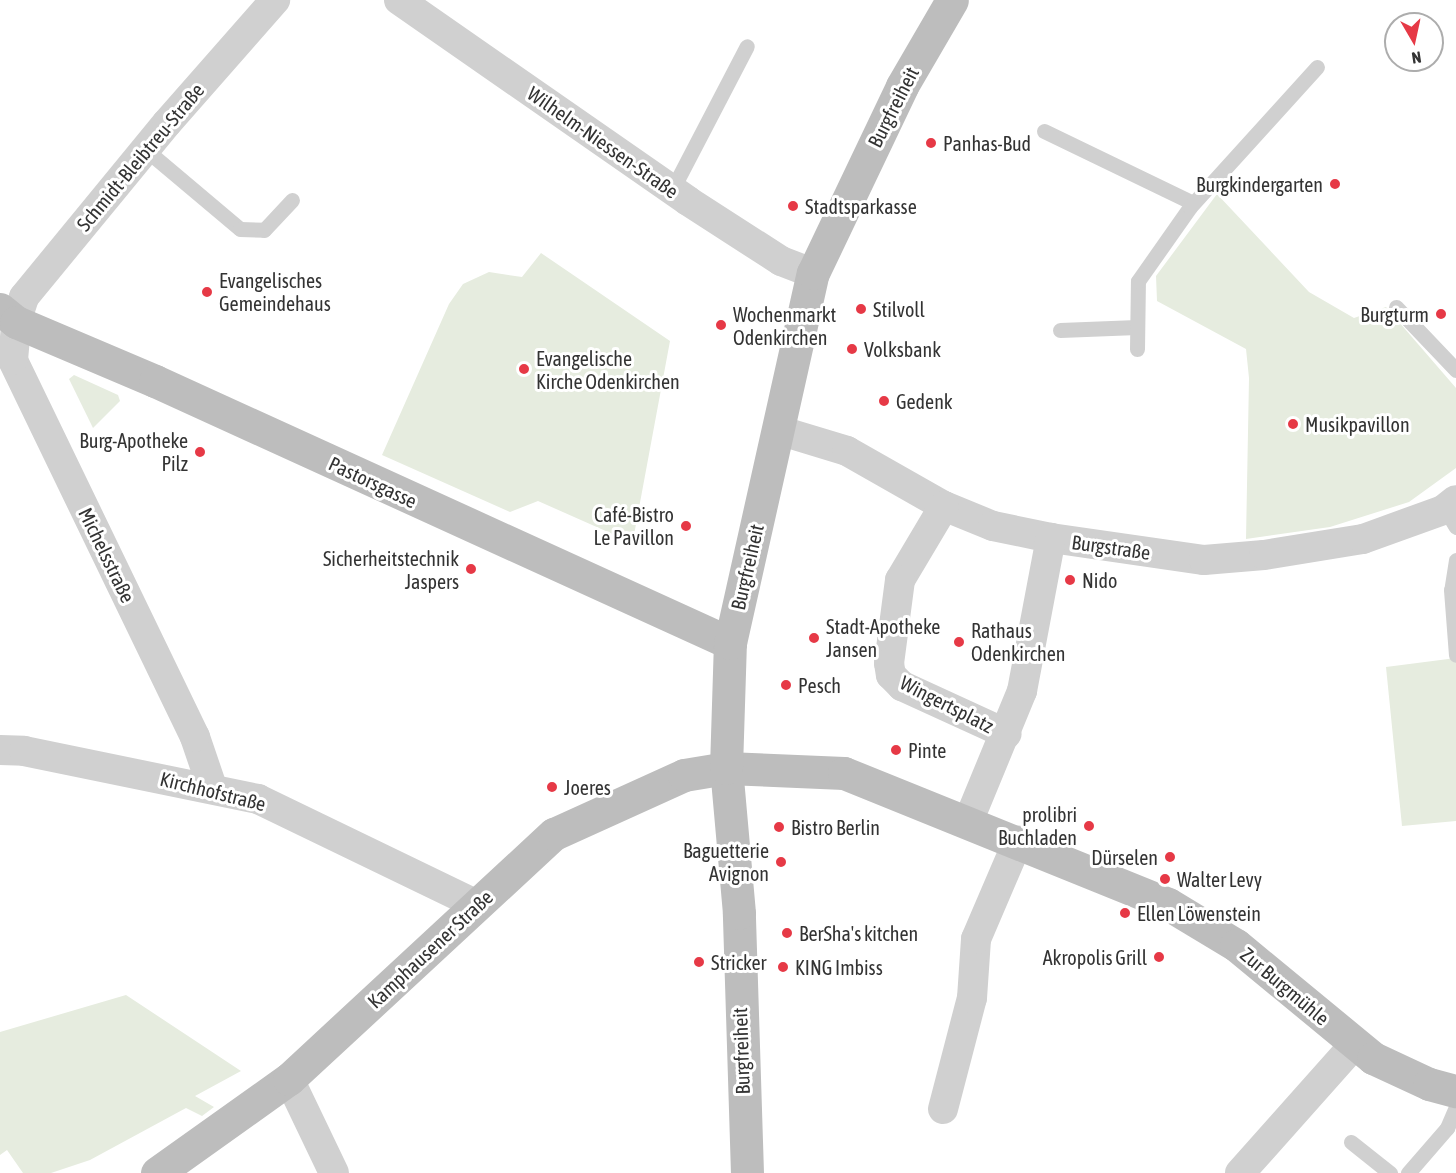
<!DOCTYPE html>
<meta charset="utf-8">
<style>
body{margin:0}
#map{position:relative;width:1456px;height:1173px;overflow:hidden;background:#fff;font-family:"Asap Condensed",sans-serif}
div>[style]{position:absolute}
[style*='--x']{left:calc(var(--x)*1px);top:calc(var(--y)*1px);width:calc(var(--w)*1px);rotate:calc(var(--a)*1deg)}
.green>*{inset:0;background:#e6ecdf}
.lane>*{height:15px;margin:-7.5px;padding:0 7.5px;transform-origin:7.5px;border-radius:7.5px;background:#d0d0d0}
.street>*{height:30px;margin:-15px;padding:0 15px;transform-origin:15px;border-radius:15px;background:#d0d0d0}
.secondary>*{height:33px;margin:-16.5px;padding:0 16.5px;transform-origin:16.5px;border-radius:16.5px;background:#bdbdbd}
.dots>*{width:16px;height:16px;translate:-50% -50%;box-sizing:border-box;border:3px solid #fff;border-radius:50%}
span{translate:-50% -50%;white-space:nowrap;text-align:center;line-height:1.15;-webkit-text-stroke:6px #fff;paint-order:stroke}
.street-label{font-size:20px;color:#333}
.poi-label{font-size:20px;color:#333}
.left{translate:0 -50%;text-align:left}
.right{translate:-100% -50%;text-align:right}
.north{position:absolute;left:1384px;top:12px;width:60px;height:60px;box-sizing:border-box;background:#fff;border:2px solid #adadad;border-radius:50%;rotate:171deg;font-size:16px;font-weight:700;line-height:24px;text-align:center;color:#333}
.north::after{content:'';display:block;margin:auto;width:21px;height:27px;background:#e63946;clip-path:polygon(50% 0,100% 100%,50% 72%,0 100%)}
</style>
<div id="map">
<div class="green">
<div style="clip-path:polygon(1217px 194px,1309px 292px,1354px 318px,1386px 307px,1456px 388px,1456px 468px,1409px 502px,1330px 527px,1246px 539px,1249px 378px,1246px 349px,1157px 301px,1156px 276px)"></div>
<div style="clip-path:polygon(541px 253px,670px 341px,634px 535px,626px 540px,538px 501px,510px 512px,382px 455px,449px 304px,463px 284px,489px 272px,522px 277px)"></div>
<div style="clip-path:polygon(74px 375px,118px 395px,120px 401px,93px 428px,69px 379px)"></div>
<div style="clip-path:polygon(1456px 658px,1456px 821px,1402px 826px,1386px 667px)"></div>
<div style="clip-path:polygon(126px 995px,241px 1071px,195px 1096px,214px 1107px,202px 1116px,186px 1108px,90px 1160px,51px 1173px,23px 1173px,7px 1150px,0 1155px,0 1032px)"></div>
</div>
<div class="lane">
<div style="--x:1044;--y:131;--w:165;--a:25.8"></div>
<div style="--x:145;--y:149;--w:124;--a:40.1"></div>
<div style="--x:240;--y:229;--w:24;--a:2"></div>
<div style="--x:264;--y:230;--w:41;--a:-47"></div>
<div style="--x:672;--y:190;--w:162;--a:-62.5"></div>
<div style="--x:1396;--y:307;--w:87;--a:46.4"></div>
<div style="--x:1060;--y:330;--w:77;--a:-2.2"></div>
<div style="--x:1137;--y:349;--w:68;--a:-89.2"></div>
<div style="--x:1138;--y:281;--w:90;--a:-54.9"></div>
<div style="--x:1190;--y:207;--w:189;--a:-47.8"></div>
<div style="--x:1445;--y:509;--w:21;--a:59"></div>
<div style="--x:1456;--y:560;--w:30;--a:99"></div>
<div style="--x:1451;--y:590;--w:65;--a:85.6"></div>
<div style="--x:1351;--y:1142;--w:50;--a:38.5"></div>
<div style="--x:1408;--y:1173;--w:60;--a:-49.1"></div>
<div style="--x:1447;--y:1128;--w:23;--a:-67"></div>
</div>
<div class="street">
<div style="--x:399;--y:0;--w:352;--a:34.8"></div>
<div style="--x:688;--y:201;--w:111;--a:32.8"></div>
<div style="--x:781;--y:261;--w:34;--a:21"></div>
<div style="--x:778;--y:430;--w:72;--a:16.9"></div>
<div style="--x:847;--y:451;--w:112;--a:29.6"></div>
<div style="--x:944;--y:506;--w:53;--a:22.2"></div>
<div style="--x:993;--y:526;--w:59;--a:11.7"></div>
<div style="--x:1051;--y:538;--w:155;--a:8.2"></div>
<div style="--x:1204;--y:560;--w:60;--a:-4.8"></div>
<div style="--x:1264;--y:555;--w:100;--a:-9.2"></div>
<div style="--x:1363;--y:539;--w:85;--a:-19.9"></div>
<div style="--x:1443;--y:510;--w:16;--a:-38"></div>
<div style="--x:944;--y:506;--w:86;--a:120.7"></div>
<div style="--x:900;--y:580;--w:84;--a:97.5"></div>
<div style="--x:889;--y:663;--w:12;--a:81"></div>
<div style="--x:891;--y:675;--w:16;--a:45"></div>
<div style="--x:902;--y:686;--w:115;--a:24.6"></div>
<div style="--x:0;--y:750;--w:24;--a:2"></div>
<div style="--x:24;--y:751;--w:239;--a:11.6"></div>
<div style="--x:258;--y:799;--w:243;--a:25.8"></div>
<div style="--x:212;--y:787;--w:53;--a:-108.8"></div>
<div style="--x:195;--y:737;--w:419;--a:-115.8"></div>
<div style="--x:13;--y:360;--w:38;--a:-85"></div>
<div style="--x:16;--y:322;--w:26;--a:-72"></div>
<div style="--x:24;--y:297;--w:225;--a:-50.6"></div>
<div style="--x:167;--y:123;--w:164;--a:-48.7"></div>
<div style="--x:968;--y:822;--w:142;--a:-67.6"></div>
<div style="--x:1022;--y:691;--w:156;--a:-79.3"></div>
<div style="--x:289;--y:1079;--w:104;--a:64.4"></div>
<div style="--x:943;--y:1109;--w:115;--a:-75.4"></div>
<div style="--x:972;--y:998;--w:59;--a:-86.1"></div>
<div style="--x:976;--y:939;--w:107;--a:-66.8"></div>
<div style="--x:1240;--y:1173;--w:171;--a:-48.3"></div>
</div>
<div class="secondary">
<div style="--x:0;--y:309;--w:21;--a:39"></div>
<div style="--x:16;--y:322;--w:151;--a:23"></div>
<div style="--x:155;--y:381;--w:632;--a:24.5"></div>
<div style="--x:157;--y:1173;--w:162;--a:-35.5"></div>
<div style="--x:289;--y:1079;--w:361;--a:-42.8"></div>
<div style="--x:554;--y:834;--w:143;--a:-24.4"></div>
<div style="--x:684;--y:775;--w:43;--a:-9.5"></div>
<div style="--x:726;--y:768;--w:118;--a:2.4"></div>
<div style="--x:844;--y:773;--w:349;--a:22"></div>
<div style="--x:1168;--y:904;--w:79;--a:31.1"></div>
<div style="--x:1236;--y:945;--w:178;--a:39.5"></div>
<div style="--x:1373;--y:1058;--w:62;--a:24.9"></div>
<div style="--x:1429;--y:1084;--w:28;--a:15"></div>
<div style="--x:747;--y:1173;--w:260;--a:-91.8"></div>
<div style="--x:739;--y:913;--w:146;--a:-95.1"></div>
<div style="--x:726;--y:768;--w:125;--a:-88.2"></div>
<div style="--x:730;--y:643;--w:379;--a:-77.4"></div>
<div style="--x:813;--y:273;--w:207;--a:-64.5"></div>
<div style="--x:902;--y:86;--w:99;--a:-59.8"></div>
</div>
<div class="dots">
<div style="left:931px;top:143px;background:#e63946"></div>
<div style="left:1335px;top:184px;background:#e63946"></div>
<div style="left:793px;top:206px;background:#e63946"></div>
<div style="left:207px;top:292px;background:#e63946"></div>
<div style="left:861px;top:309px;background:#e63946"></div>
<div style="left:1441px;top:314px;background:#e63946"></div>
<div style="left:721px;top:325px;background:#e63946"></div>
<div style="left:852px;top:349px;background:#e63946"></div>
<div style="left:524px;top:369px;background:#e63946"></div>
<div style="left:884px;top:401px;background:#e63946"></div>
<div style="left:1293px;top:424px;background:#e63946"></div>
<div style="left:200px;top:452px;background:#e63946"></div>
<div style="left:686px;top:526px;background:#e63946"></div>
<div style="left:471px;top:569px;background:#e63946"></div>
<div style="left:1070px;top:580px;background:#e63946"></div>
<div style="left:814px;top:638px;background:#e63946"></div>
<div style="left:959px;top:642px;background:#e63946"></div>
<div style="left:786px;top:685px;background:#e63946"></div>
<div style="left:896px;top:750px;background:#e63946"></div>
<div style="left:552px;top:787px;background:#e63946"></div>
<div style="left:1089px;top:826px;background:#e63946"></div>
<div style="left:779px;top:827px;background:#e63946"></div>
<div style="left:1170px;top:857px;background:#e63946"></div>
<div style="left:781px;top:862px;background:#e63946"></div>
<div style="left:1165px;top:879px;background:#e63946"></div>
<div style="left:1125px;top:913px;background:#e63946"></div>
<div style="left:787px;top:933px;background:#e63946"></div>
<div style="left:1159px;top:957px;background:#e63946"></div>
<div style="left:699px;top:962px;background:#e63946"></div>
<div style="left:783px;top:967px;background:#e63946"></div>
</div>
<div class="street-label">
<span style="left:893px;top:107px;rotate:-63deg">Burgfreiheit</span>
<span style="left:603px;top:142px;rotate:35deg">Wilhelm-Niessen-Straße</span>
<span style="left:140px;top:157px;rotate:-50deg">Schmidt-Bleibtreu-Straße</span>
<span style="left:373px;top:482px;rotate:25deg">Pastorsgasse</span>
<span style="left:1111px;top:547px;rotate:8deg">Burgstraße</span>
<span style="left:107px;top:555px;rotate:64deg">Michelsstraße</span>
<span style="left:747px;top:567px;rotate:-77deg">Burgfreiheit</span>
<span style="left:947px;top:704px;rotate:27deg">Wingertsplatz</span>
<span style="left:213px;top:791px;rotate:14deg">Kirchhofstraße</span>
<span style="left:430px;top:949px;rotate:-43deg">Kamphausener Straße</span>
<span style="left:1285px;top:986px;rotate:40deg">Zur Burgmühle</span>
<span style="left:741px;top:1051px;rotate:-92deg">Burgfreiheit</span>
</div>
<div class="poi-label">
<span class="left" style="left:943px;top:143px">Panhas-Bud</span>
<span class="right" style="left:1323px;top:184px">Burgkindergarten</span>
<span class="left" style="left:805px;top:206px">Stadtsparkasse</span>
<span class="left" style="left:219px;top:292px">Evangelisches<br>Gemeindehaus</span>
<span class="left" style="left:873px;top:309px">Stilvoll</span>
<span class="left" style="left:733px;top:326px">Wochenmarkt<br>Odenkirchen</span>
<span class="right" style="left:1429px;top:314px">Burgturm</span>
<span class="left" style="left:864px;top:349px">Volksbank</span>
<span class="left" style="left:536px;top:370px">Evangelische<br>Kirche Odenkirchen</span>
<span class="left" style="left:896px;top:401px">Gedenk</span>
<span class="left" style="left:1305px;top:424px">Musikpavillon</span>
<span class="right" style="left:188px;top:452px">Burg-Apotheke<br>Pilz</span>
<span class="right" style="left:674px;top:526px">Café-Bistro<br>Le Pavillon</span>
<span class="right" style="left:459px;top:570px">Sicherheitstechnik<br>Jaspers</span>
<span class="left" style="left:1082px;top:580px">Nido</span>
<span class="left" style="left:826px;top:638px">Stadt-Apotheke<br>Jansen</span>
<span class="left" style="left:971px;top:642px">Rathaus<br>Odenkirchen</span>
<span class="left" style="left:798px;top:685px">Pesch</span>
<span class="left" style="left:908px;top:750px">Pinte</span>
<span class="left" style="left:564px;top:787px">Joeres</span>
<span class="right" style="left:1077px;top:826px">prolibri<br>Buchladen</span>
<span class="left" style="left:791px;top:827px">Bistro Berlin</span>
<span class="right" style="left:769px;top:862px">Baguetterie<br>Avignon</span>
<span class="right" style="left:1158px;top:857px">Dürselen</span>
<span class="left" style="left:1177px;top:879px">Walter Levy</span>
<span class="left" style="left:1137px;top:913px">Ellen Löwenstein</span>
<span class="left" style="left:799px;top:933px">BerSha's kitchen</span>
<span class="right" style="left:1147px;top:957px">Akropolis Grill</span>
<span class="left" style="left:711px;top:962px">Stricker</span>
<span class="left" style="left:795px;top:967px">KING Imbiss</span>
</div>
<div class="north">N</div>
</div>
